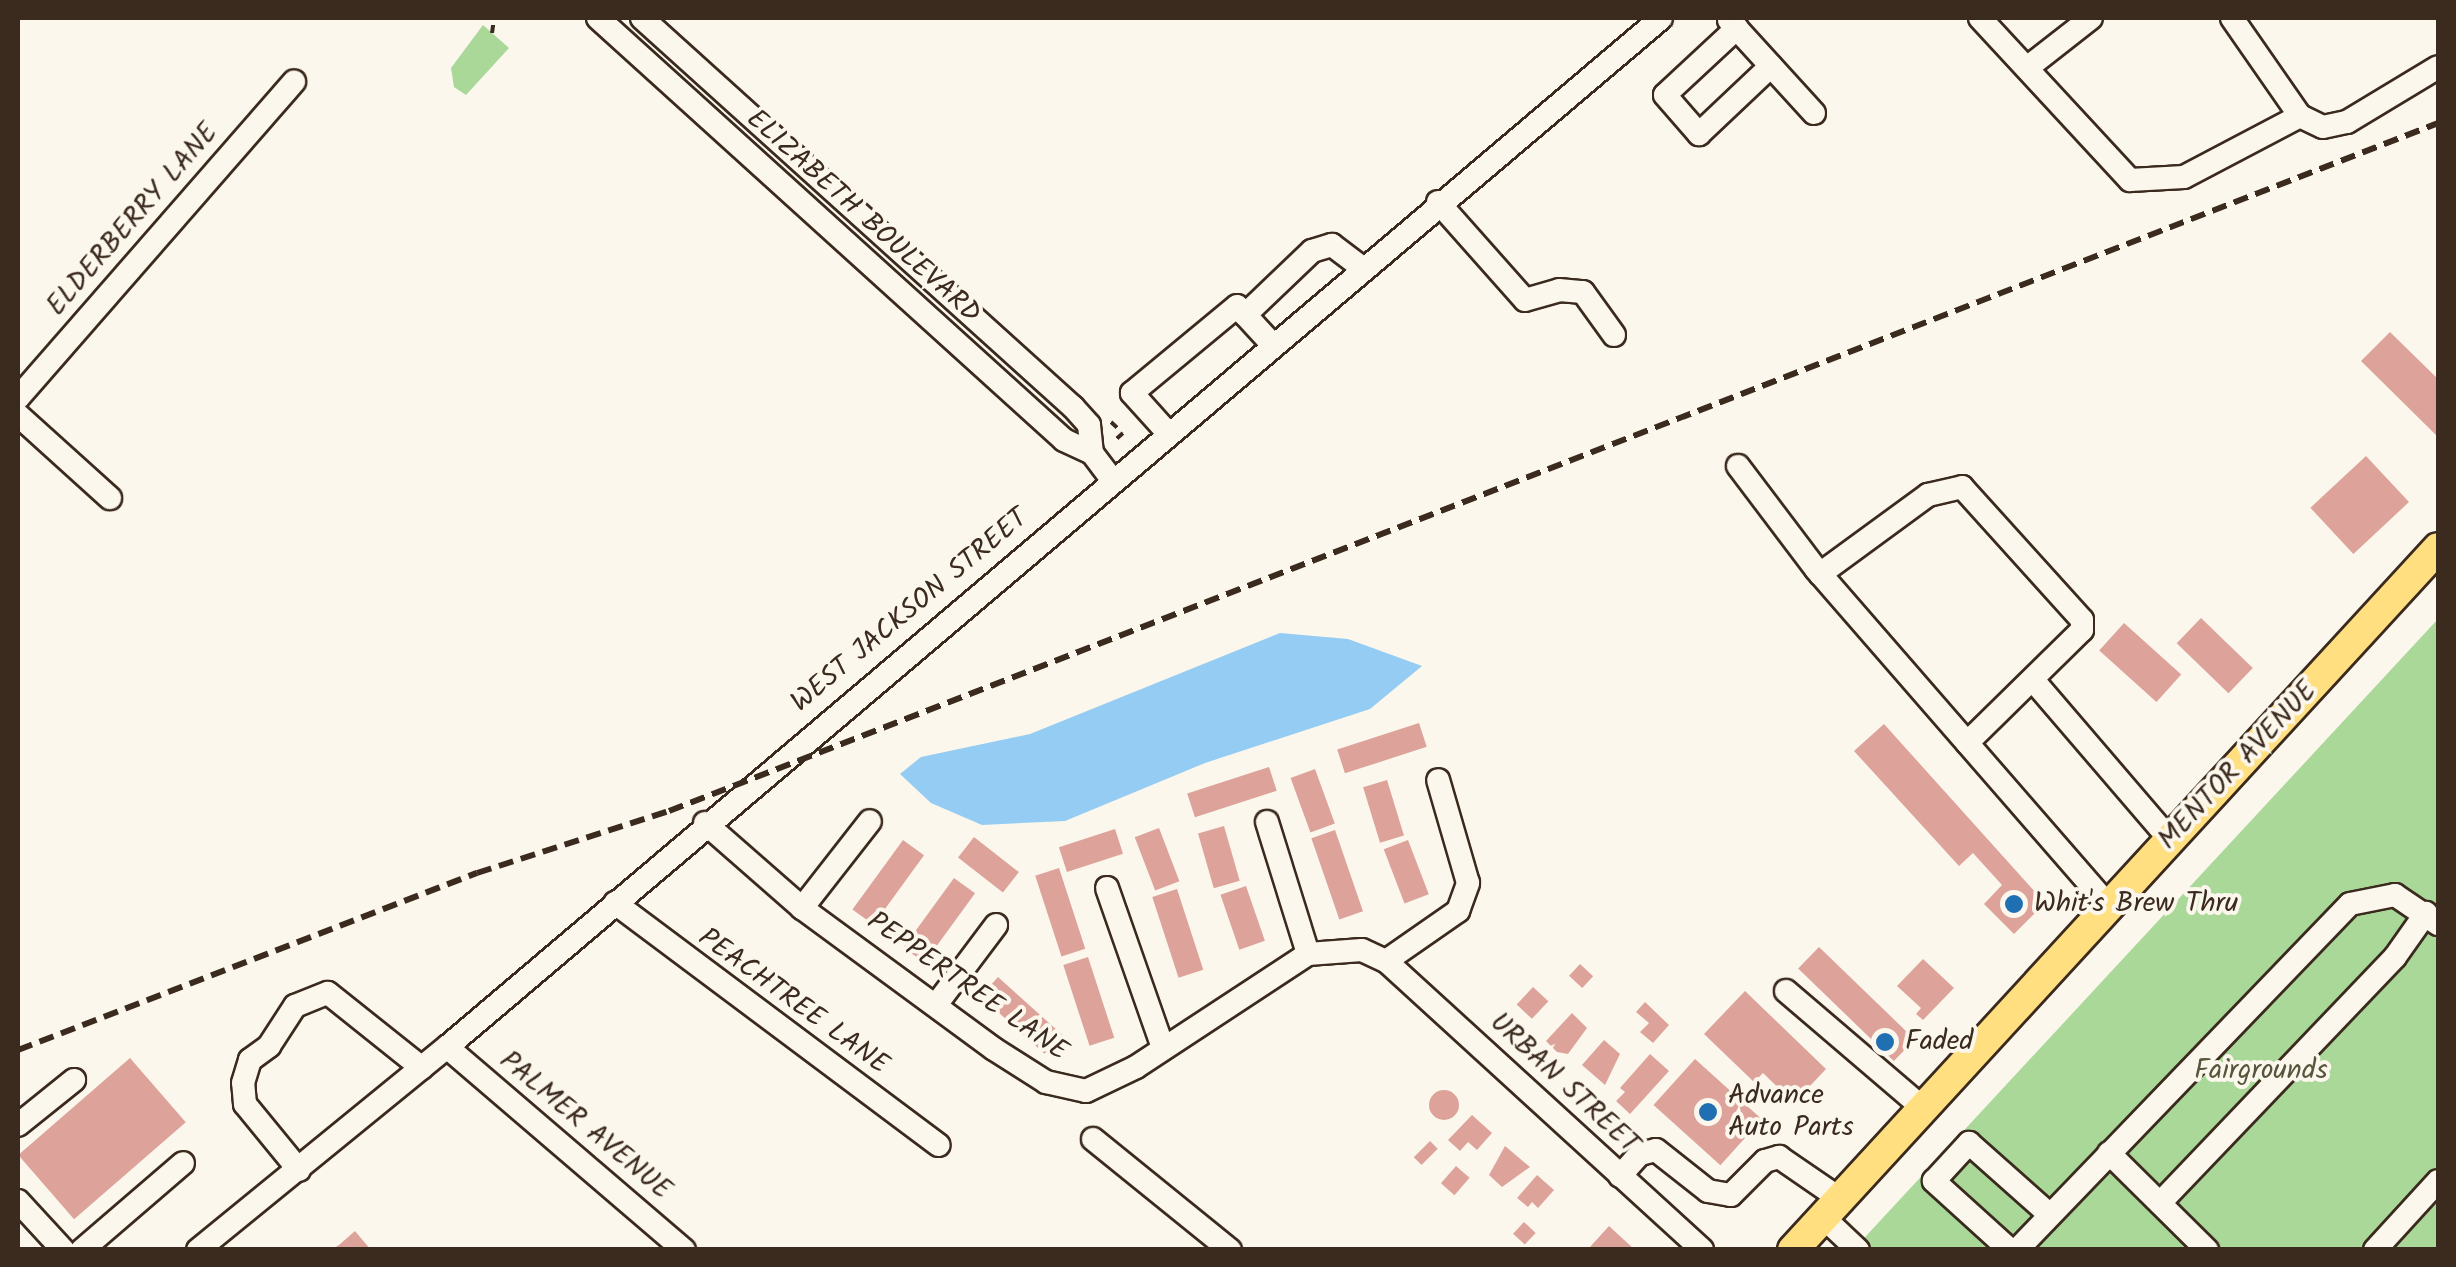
<!DOCTYPE html>
<style>
body{margin:0}
#map{position:relative;width:2456px;height:1267px;overflow:hidden;background:#fbf7ec;font-family:Kalam,sans-serif}
div>[style]{position:absolute}
[style*='--x']{left:calc(var(--x)*1px);top:calc(var(--y)*1px);width:calc(var(--w)*1px);rotate:calc(var(--a)*1deg)}
.green>*{inset:0;background:#a9d899}
.water>*{inset:0;background:#94ccf3}
.building>*{inset:0;background:#dda39a;transform-origin:0 0}
.round{border-radius:50%}
.path>*{height:4px;margin-top:-2px;transform-origin:0;background:repeating-linear-gradient(90deg,#3b2a1e 0 8px,transparent 0 16px)}
.roads{filter:drop-shadow(2px 0 #3b2a1e) drop-shadow(-2px 0 #3b2a1e) drop-shadow(0 2px #3b2a1e) drop-shadow(0 -2px #3b2a1e)}
.minor>*{height:22px;margin:-11px;padding:0 11px;transform-origin:11px;border-radius:11px;background:#fbf7ec}
.major>*{height:30px;margin:-15px;padding:0 15px;transform-origin:15px;border-radius:15px;background:#ffdf80}
.rail>*{height:6px;margin-top:-3px;transform-origin:0;background:repeating-linear-gradient(90deg,#3b2a1e 0 15px,transparent 0 23px)}
.dots>*{width:28px;height:28px;translate:-50% -50%;box-sizing:border-box;border:5px solid #fbf7ec;border-radius:50%}
span{translate:-50% -50%;white-space:nowrap;text-align:center;line-height:1.15;-webkit-text-stroke:8px #fbf7ec;paint-order:stroke}
.street-label{font-size:28px;color:#3b2a1e}
.poi-label{font-size:28px;color:#3b2a1e}
.left{translate:0 -50%;text-align:left}
.park-label{font-size:28px;color:#56563d}
.frame{position:absolute;inset:0;border:20px solid #3b2a1e;pointer-events:none}
</style>
<div id="map">
<div class="green">
<div style="clip-path:polygon(483px 25px,509px 48px,466px 95px,454px 87px,451px 68px)"></div>
<div style="clip-path:polygon(2438px 619px,2438px 1249px,1854px 1249px)"></div>
</div>
<div class="water">
<div style="clip-path:polygon(1280px 633px,1348px 639px,1422px 666px,1370px 709px,1205px 763px,1065px 821px,982px 825px,931px 803px,900px 774px,921px 757px,1030px 734px)"></div>
</div>
<div class="building">
<div style="clip-path:polygon(2390px 332px,2438px 379px,2438px 437px,2361px 361px)"></div>
<div style="left:2366px;top:456px;width:63px;height:76px;rotate:47deg"></div>
<div style="left:2201px;top:618px;width:72px;height:35px;rotate:44deg"></div>
<div style="left:2124px;top:623px;width:77px;height:37px;rotate:42deg"></div>
<div style="left:1419px;top:723px;width:25px;height:86px;rotate:72deg"></div>
<div style="clip-path:polygon(1884px 724px,2045px 903px,2014px 934px,1984px 904px,2002px 885px,1973px 853px,1959px 866px,1854px 751px)"></div>
<div style="left:1269px;top:767px;width:25px;height:86px;rotate:72deg"></div>
<div style="left:1315px;top:769px;width:58px;height:26px;rotate:70deg"></div>
<div style="left:1387px;top:780px;width:58px;height:25px;rotate:73deg"></div>
<div style="left:1224px;top:826px;width:57px;height:27px;rotate:74deg"></div>
<div style="left:1159px;top:828px;width:57px;height:26px;rotate:69deg"></div>
<div style="left:1115px;top:829px;width:26px;height:59px;rotate:72deg"></div>
<div style="left:1335px;top:830px;width:86px;height:25px;rotate:71deg"></div>
<div style="left:974px;top:837px;width:57px;height:26px;rotate:38deg"></div>
<div style="left:903px;top:840px;width:26px;height:86px;rotate:36deg"></div>
<div style="left:1408px;top:840px;width:58px;height:26px;rotate:69deg"></div>
<div style="left:1059px;top:868px;width:85px;height:25px;rotate:72deg"></div>
<div style="left:954px;top:878px;width:26px;height:86px;rotate:36deg"></div>
<div style="left:1246px;top:886px;width:58px;height:27px;rotate:71deg"></div>
<div style="left:1177px;top:889px;width:85px;height:26px;rotate:72deg"></div>
<div style="left:1819px;top:947px;width:133px;height:30px;rotate:44deg"></div>
<div style="left:1088px;top:957px;width:85px;height:26px;rotate:72deg"></div>
<div style="clip-path:polygon(1923px 959px,1954px 988px,1923px 1020px,1916px 1014px,1921px 1008px,1897px 986px)"></div>
<div style="left:1580px;top:964px;width:18px;height:16px;rotate:43deg"></div>
<div style="left:998px;top:977px;width:86px;height:26px;rotate:42deg"></div>
<div style="left:1533px;top:987px;width:21px;height:24px;rotate:43deg"></div>
<div style="clip-path:polygon(1745px 991px,1826px 1069px,1794px 1103px,1763px 1073px,1754px 1082px,1704px 1034px)"></div>
<div style="clip-path:polygon(1645px 1002px,1669px 1025px,1653px 1043px,1640px 1032px,1649px 1023px,1636px 1012px)"></div>
<div style="clip-path:polygon(1572px 1013px,1587px 1028px,1568px 1054px,1557px 1052px,1546px 1041px)"></div>
<div style="clip-path:polygon(1604px 1040px,1620px 1054px,1605px 1085px,1582px 1065px)"></div>
<div style="clip-path:polygon(1650px 1054px,1669px 1071px,1630px 1114px,1616px 1101px,1625px 1092px,1620px 1088px)"></div>
<div style="left:130px;top:1058px;width:85px;height:148px;rotate:49deg"></div>
<div style="left:1695px;top:1059px;width:90px;height:62px;rotate:42deg"></div>
<div class="round" style="left:1429px;top:1090px;width:30px;height:30px"></div>
<div style="clip-path:polygon(1472px 1115px,1492px 1133px,1477px 1150px,1468px 1142px,1460px 1151px,1448px 1140px)"></div>
<div style="left:1430px;top:1141px;width:11px;height:23px;rotate:45deg"></div>
<div style="clip-path:polygon(1505px 1146px,1530px 1167px,1502px 1187px,1489px 1175px)"></div>
<div style="left:1456px;top:1166px;width:18px;height:23px;rotate:41deg"></div>
<div style="clip-path:polygon(1537px 1175px,1554px 1190px,1538px 1208px,1532px 1202px,1528px 1207px,1517px 1198px)"></div>
<div style="left:1524px;top:1222px;width:16px;height:16px;rotate:43deg"></div>
<div style="clip-path:polygon(1609px 1226px,1635px 1250px,1590px 1247px)"></div>
<div style="clip-path:polygon(355px 1231px,371px 1250px,331px 1250px,339px 1245px)"></div>
</div>
<div class="path">
<div style="--x:492;--y:33;--w:15;--a:-82"></div>
<div style="--x:1111;--y:422;--w:16;--a:43"></div>
<div style="--x:1123;--y:433;--w:15;--a:138"></div>
</div>
<div class="roads">
<div class="minor">
<div style="--x:598;--y:18;--w:629;--a:42.16"></div>
<div style="--x:1064;--y:440;--w:31;--a:25"></div>
<div style="--x:1092;--y:453;--w:34;--a:53"></div>
<div style="--x:642;--y:18;--w:581;--a:42.07"></div>
<div style="--x:1073;--y:407;--w:24;--a:48"></div>
<div style="--x:1089;--y:425;--w:28;--a:84"></div>
<div style="--x:1980;--y:18;--w:221;--a:47.2"></div>
<div style="--x:2130;--y:180;--w:54;--a:-3.2"></div>
<div style="--x:2184;--y:177;--w:131;--a:-27.7"></div>
<div style="--x:2300;--y:116;--w:119;--a:-124.8"></div>
<div style="--x:1729;--y:20;--w:126;--a:47.6"></div>
<div style="--x:1737;--y:28;--w:98;--a:137.1"></div>
<div style="--x:1665;--y:95;--w:52;--a:48.9"></div>
<div style="--x:1699;--y:134;--w:99;--a:-43.4"></div>
<div style="--x:2027;--y:68;--w:81;--a:-38"></div>
<div style="--x:2300;--y:116;--w:25;--a:26"></div>
<div style="--x:2323;--y:127;--w:25;--a:-12"></div>
<div style="--x:2347;--y:122;--w:106;--a:-31.1"></div>
<div style="--x:1438;--y:202;--w:131;--a:48.4"></div>
<div style="--x:1525;--y:300;--w:35;--a:-16"></div>
<div style="--x:1559;--y:290;--w:24;--a:5"></div>
<div style="--x:1583;--y:292;--w:53;--a:54.2"></div>
<div style="--x:1245;--y:315;--w:93;--a:-43.7"></div>
<div style="--x:1312;--y:251;--w:21;--a:-17"></div>
<div style="--x:1332;--y:245;--w:36;--a:37"></div>
<div style="--x:18;--y:398;--w:420;--a:-48.9"></div>
<div style="--x:18;--y:415;--w:124;--a:42.1"></div>
<div style="--x:1168;--y:433;--w:54;--a:-132"></div>
<div style="--x:1132;--y:393;--w:136;--a:-39.6"></div>
<div style="--x:1237;--y:306;--w:52;--a:47.4"></div>
<div style="--x:1738;--y:466;--w:129;--a:52.9"></div>
<div style="--x:1816;--y:569;--w:447;--a:49"></div>
<div style="--x:1820;--y:574;--w:134;--a:-36.2"></div>
<div style="--x:1928;--y:495;--w:35;--a:-13"></div>
<div style="--x:1962;--y:487;--w:179;--a:47.9"></div>
<div style="--x:2082;--y:620;--w:10;--a:90"></div>
<div style="--x:2082;--y:630;--w:161;--a:135.5"></div>
<div style="--x:2033;--y:680;--w:211;--a:49.4"></div>
<div style="--x:1267;--y:822;--w:138;--a:72.7"></div>
<div style="--x:705;--y:823;--w:129;--a:41.2"></div>
<div style="--x:802;--y:908;--w:238;--a:36.3"></div>
<div style="--x:994;--y:1049;--w:62;--a:32.4"></div>
<div style="--x:1046;--y:1082;--w:41;--a:12.7"></div>
<div style="--x:1086;--y:1091;--w:55;--a:-25.6"></div>
<div style="--x:1136;--y:1067;--w:206;--a:-33.3"></div>
<div style="--x:1308;--y:954;--w:54;--a:-4.2"></div>
<div style="--x:1362;--y:950;--w:26;--a:25"></div>
<div style="--x:1386;--y:961;--w:88;--a:-34.8"></div>
<div style="--x:1458;--y:911;--w:30;--a:-70"></div>
<div style="--x:1468;--y:883;--w:107;--a:-106.2"></div>
<div style="--x:1107;--y:888;--w:170;--a:70.7"></div>
<div style="--x:615;--y:903;--w:404;--a:36.8"></div>
<div style="--x:802;--y:908;--w:110;--a:-52"></div>
<div style="--x:1386;--y:961;--w:428;--a:42.4"></div>
<div style="--x:1786;--y:991;--w:180;--a:40.5"></div>
<div style="--x:936;--y:1005;--w:100;--a:-53.1"></div>
<div style="--x:447;--y:1047;--w:312;--a:40.6"></div>
<div style="--x:18;--y:1125;--w:72;--a:-38.8"></div>
<div style="--x:1093;--y:1139;--w:176;--a:39"></div>
<div style="--x:2109;--y:1153;--w:138;--a:44.7"></div>
<div style="--x:299;--y:1170;--w:85;--a:-129.3"></div>
<div style="--x:245;--y:1104;--w:21;--a:-95"></div>
<div style="--x:243;--y:1083;--w:24;--a:-73"></div>
<div style="--x:250;--y:1060;--w:24;--a:-36"></div>
<div style="--x:269;--y:1046;--w:48;--a:-57"></div>
<div style="--x:295;--y:1006;--w:35;--a:-22"></div>
<div style="--x:328;--y:993;--w:120;--a:38.6"></div>
<div style="--x:1620;--y:1176;--w:30;--a:-48"></div>
<div style="--x:1640;--y:1154;--w:16;--a:-14"></div>
<div style="--x:1656;--y:1150;--w:66;--a:38.3"></div>
<div style="--x:1708;--y:1191;--w:23;--a:10"></div>
<div style="--x:1731;--y:1195;--w:48;--a:-45"></div>
<div style="--x:1765;--y:1161;--w:15;--a:-16"></div>
<div style="--x:1779;--y:1157;--w:74;--a:34.5"></div>
<div style="--x:18;--y:1201;--w:67;--a:47.4"></div>
<div style="--x:2160;--y:1203;--w:340;--a:-46.3"></div>
<div style="--x:2395;--y:957;--w:54;--a:-54.8"></div>
<div style="--x:1823;--y:1217;--w:48;--a:43.3"></div>
<div style="--x:82;--y:1250;--w:133;--a:-40.7"></div>
<div style="--x:198;--y:1250;--w:321;--a:-39.2"></div>
<div style="--x:447;--y:1047;--w:1591;--a:-40.28"></div>
<div style="--x:2010;--y:1250;--w:103;--a:-137.8"></div>
<div style="--x:1934;--y:1181;--w:52;--a:-47.4"></div>
<div style="--x:1969;--y:1143;--w:108;--a:41.6"></div>
<div style="--x:2017;--y:1250;--w:480;--a:-46.1"></div>
<div style="--x:2350;--y:904;--w:46;--a:-11.3"></div>
<div style="--x:2395;--y:895;--w:52;--a:34"></div>
<div style="--x:2375;--y:1250;--w:93;--a:-47.6"></div>
</div>
<div class="major">
<div style="--x:1793;--y:1250;--w:953;--a:-47.42"></div>
</div>
</div>
<div class="rail">
<div style="--x:18;--y:1050;--w:492;--a:-21.1"></div>
<div style="--x:477;--y:873;--w:202;--a:-17.9"></div>
<div style="--x:669;--y:811;--w:1898;--a:-21.25"></div>
</div>
<div class="dots">
<div style="left:2014px;top:904px;background:#1f6fb2"></div>
<div style="left:1885px;top:1042px;background:#1f6fb2"></div>
<div style="left:1708px;top:1112px;background:#1f6fb2"></div>
</div>
<div class="street-label">
<span style="left:863px;top:217px;rotate:42deg">ELIZABETH BOULEVARD</span>
<span style="left:133px;top:220px;rotate:-49deg">ELDERBERRY LANE</span>
<span style="left:910px;top:611px;rotate:-40deg">WEST JACKSON STREET</span>
<span style="left:2238px;top:766px;rotate:-47deg">MENTOR AVENUE</span>
<span style="left:967px;top:987px;rotate:35deg">PEPPERTREE LANE</span>
<span style="left:793px;top:1002px;rotate:36deg">PEACHTREE LANE</span>
<span style="left:1564px;top:1084px;rotate:43deg">URBAN STREET</span>
<span style="left:585px;top:1126px;rotate:40deg">PALMER AVENUE</span>
</div>
<div class="poi-label">
<span class="left" style="left:2034px;top:904px">Whit's Brew Thru</span>
<span class="left" style="left:1905px;top:1042px">Faded</span>
<span class="left" style="left:1728px;top:1112px">Advance<br>Auto Parts</span>
</div>
<div class="park-label">
<span style="left:2261px;top:1071px">Fairgrounds</span>
</div>
<div class="frame"></div>
</div>
